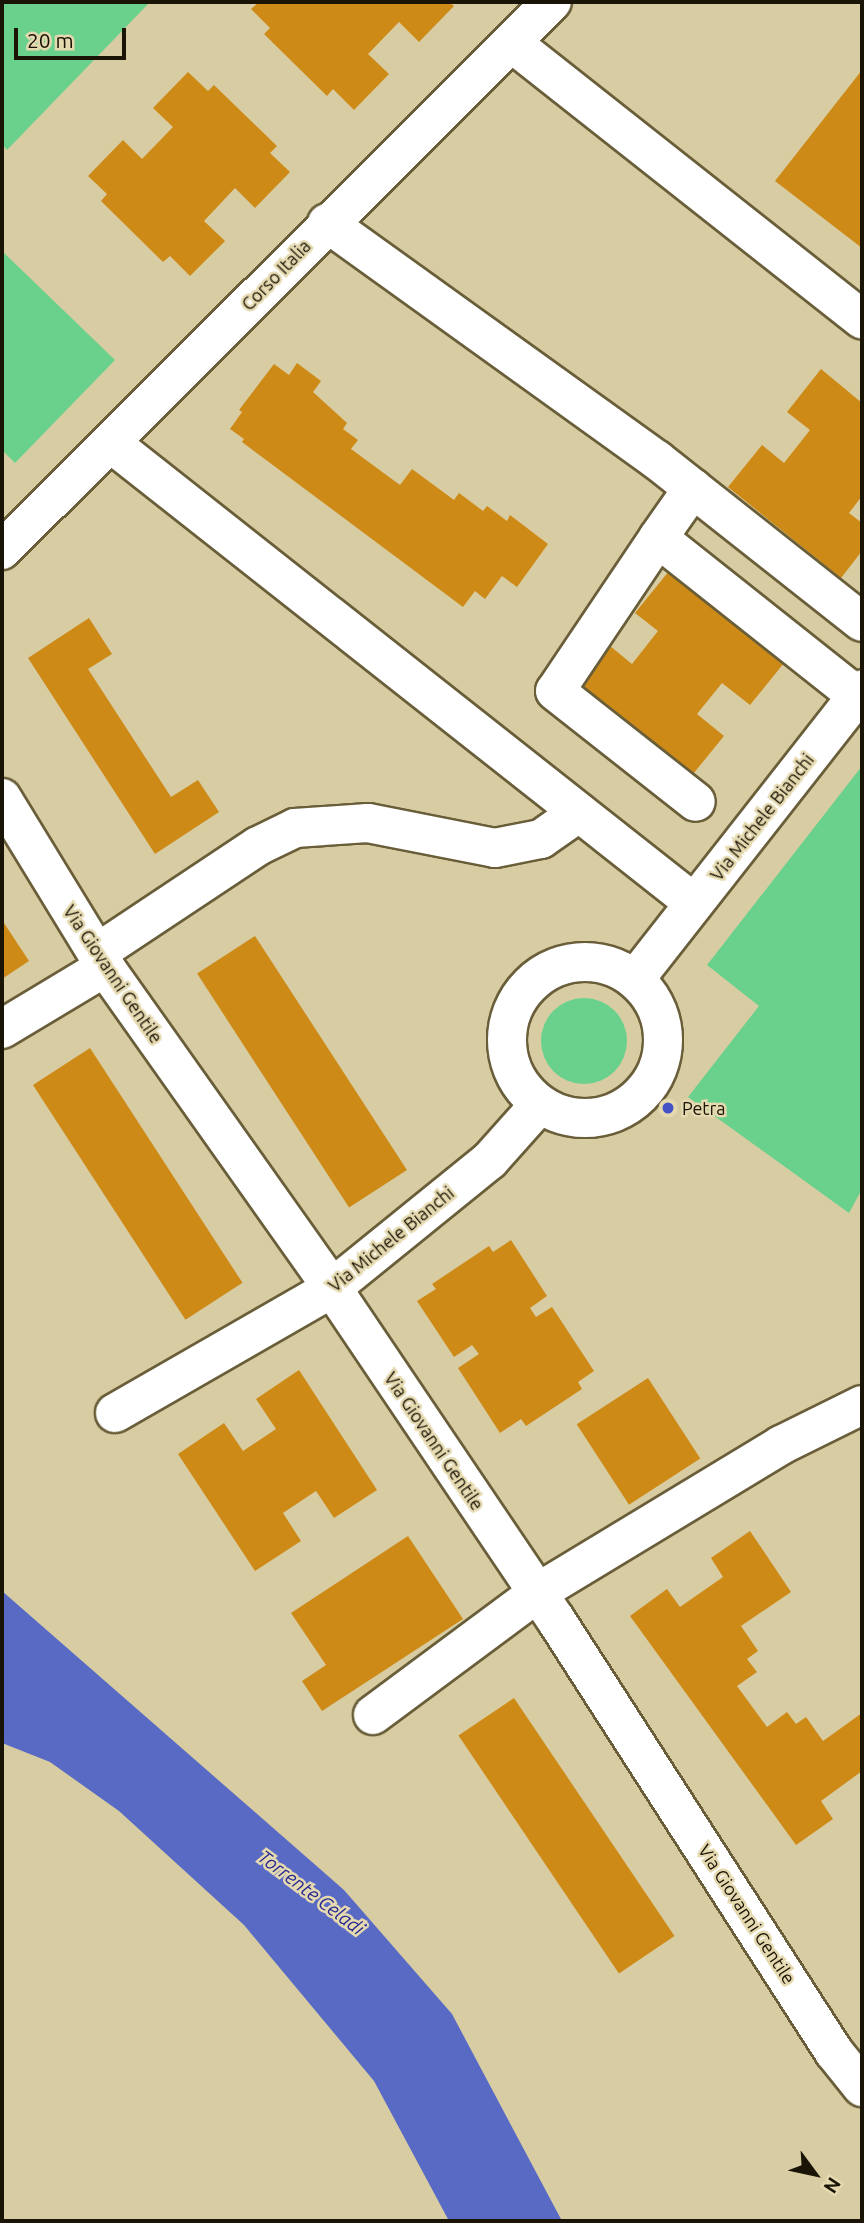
<!DOCTYPE html>
<style>
body{margin:0}
#map{position:relative;width:864px;height:2223px;overflow:hidden;background:#d8cca3;font-family:Ubuntu,sans-serif}
div>[style]{position:absolute}
[style*='--x']{left:calc(var(--x)*1px);top:calc(var(--y)*1px);width:calc(var(--w)*1px);rotate:calc(var(--a)*1deg)}
.green>*{inset:0;background:#6ad18d}
.round{border-radius:50%}
.water>*{inset:0;background:#596ac5}
.building>*{inset:0;background:#ce8a16;transform-origin:0 0}
.roads{filter:drop-shadow(2px 0 #695e39) drop-shadow(-2px 0 #695e39) drop-shadow(0 2px #695e39) drop-shadow(0 -2px #695e39)}
.minor>*{height:38px;margin:-19px;padding:0 19px;transform-origin:19px;border-radius:19px;background:#fff}
.minor>.ring{margin:-19px;padding:0;box-sizing:content-box;background:none;border:38px solid #fff;border-radius:50%}
.dots>*{width:19px;height:19px;translate:-50% -50%;box-sizing:border-box;border:4px solid #e5d9b0;border-radius:50%}
span{translate:-50% -50%;white-space:nowrap;text-align:center;line-height:1.15;-webkit-text-stroke:5px #e5d9b0;paint-order:stroke}
.street-label{font-size:18px;color:#191406}
.poi-label{font-size:18px;color:#191406}
.left{translate:0 -50%;text-align:left}
.water-label{font-size:19px;color:#272995;font-style:italic}
.frame{position:absolute;inset:0;border:4px solid #191406;pointer-events:none}
.north{position:absolute;left:780px;top:2139px;width:70px;height:70px;-webkit-text-stroke:5px #e5d9b0;paint-order:stroke;rotate:123deg;font-size:19px;font-weight:700;line-height:28px;text-align:center;color:#191406}
.north::after{content:'';display:block;margin:auto;width:24px;height:32px;background:#191406;clip-path:polygon(50% 0,100% 100%,50% 72%,0 100%)}
.scale{position:absolute;left:14px;top:28px;width:112px;height:32px;box-sizing:border-box;border:4px solid #191406;border-top:0;padding-left:9px;font-size:21px;line-height:24px;white-space:nowrap;color:#191406;-webkit-text-stroke:5px #e5d9b0;paint-order:stroke}
</style>
<div id="map">
<div class="green">
<div style="clip-path:polygon(2px 2px,150px 2px,7px 150px,2px 144px)"></div>
<div style="clip-path:polygon(2px 251px,115px 360px,15px 463px,2px 450px)"></div>
<div style="clip-path:polygon(862px 766px,862px 1189px,849px 1213px,688px 1097px,759px 1006px,707px 965px)"></div>
<div class="round" style="left:541px;top:998px;width:86px;height:86px"></div>
</div>
<div class="water">
<div style="clip-path:polygon(2px 1591px,344px 1890px,452px 2014px,562px 2221px,449px 2221px,374px 2081px,244px 1925px,119px 1811px,50px 1762px,2px 1743px)"></div>
</div>
<div class="building">
<div style="clip-path:polygon(259px 2px,449px 2px,454px 6px,419px 42px,399px 22px,368px 54px,389px 74px,354px 110px,333px 89px,327px 96px,264px 34px,270px 28px,251px 9px)"></div>
<div style="clip-path:polygon(862px 70px,862px 248px,775px 181px)"></div>
<div style="clip-path:polygon(188px 72px,208px 91px,214px 85px,277px 146px,270px 153px,290px 172px,255px 208px,235px 188px,204px 221px,225px 241px,190px 276px,170px 256px,163px 262px,101px 201px,107px 194px,88px 176px,123px 140px,142px 159px,173px 127px,153px 108px)"></div>
<div style="clip-path:polygon(297px 363px,321px 381px,313px 392px,347px 423px,343px 429px,358px 440px,351px 449px,400px 485px,412px 469px,454px 500px,459px 493px,483px 511px,487px 506px,507px 521px,510px 515px,548px 544px,517px 587px,502px 576px,485px 599px,475px 591px,463px 607px,242px 442px,244px 439px,230px 429px,242px 412px,239px 410px,274px 364px,289px 375px)"></div>
<div style="clip-path:polygon(821px 369px,862px 403px,862px 496px,849px 513px,862px 523px,862px 551px,841px 578px,728px 487px,762px 445px,784px 463px,810px 430px,787px 412px)"></div>
<div style="clip-path:polygon(669px 571px,784px 663px,750px 705px,722px 683px,697px 714px,724px 736px,689px 779px,576px 688px,610px 646px,632px 664px,658px 631px,635px 613px)"></div>
<div style="clip-path:polygon(89px 618px,112px 654px,88px 669px,171px 797px,198px 780px,219px 812px,155px 854px,28px 658px)"></div>
<div style="clip-path:polygon(2px 920px,29px 961px,2px 979px)"></div>
<div style="left:255px;top:936px;width:279px;height:69px;rotate:57deg"></div>
<div style="left:90px;top:1048px;width:280px;height:68px;rotate:57deg"></div>
<div style="clip-path:polygon(511px 1240px,547px 1296px,530px 1308px,536px 1317px,552px 1307px,594px 1371px,578px 1382px,582px 1389px,526px 1426px,521px 1419px,500px 1433px,458px 1368px,479px 1354px,472px 1345px,454px 1357px,417px 1301px,436px 1289px,432px 1284px,489px 1246px,493px 1252px)"></div>
<div style="clip-path:polygon(299px 1370px,377px 1490px,334px 1518px,316px 1491px,283px 1513px,301px 1541px,255px 1571px,178px 1454px,224px 1423px,243px 1451px,276px 1429px,256px 1399px)"></div>
<div style="left:648px;top:1378px;width:96px;height:85px;rotate:57deg"></div>
<div style="clip-path:polygon(750px 1531px,791px 1592px,741px 1626px,758px 1651px,747px 1659px,757px 1672px,737px 1686px,767px 1727px,787px 1712px,796px 1724px,806px 1717px,823px 1741px,862px 1713px,862px 1771px,821px 1801px,833px 1819px,796px 1845px,630px 1616px,667px 1589px,680px 1607px,723px 1577px,711px 1558px)"></div>
<div style="clip-path:polygon(408px 1536px,463px 1619px,322px 1711px,302px 1681px,326px 1665px,291px 1613px)"></div>
<div style="left:514px;top:1698px;width:287px;height:67px;rotate:56deg"></div>
</div>
<div class="roads">
<div class="minor">
<div style="--x:512;--y:43;--w:446;--a:38.3"></div>
<div style="--x:327;--y:223;--w:406;--a:35.7"></div>
<div style="--x:657;--y:460;--w:261;--a:38.3"></div>
<div style="--x:112;--y:444;--w:741;--a:38.26"></div>
<div style="--x:693;--y:488;--w:61;--a:125"></div>
<div style="--x:658;--y:538;--w:254;--a:38.4"></div>
<div style="--x:658;--y:538;--w:184;--a:123.9"></div>
<div style="--x:555;--y:691;--w:179;--a:38.2"></div>
<div style="--x:2;--y:550;--w:776;--a:-44.9"></div>
<div style="--x:2;--y:798;--w:198;--a:58.6"></div>
<div style="--x:105;--y:967;--w:393;--a:54.7"></div>
<div style="--x:332;--y:1288;--w:400;--a:56"></div>
<div style="--x:556;--y:1620;--w:514;--a:57.24"></div>
<div style="--x:834;--y:2052;--w:45;--a:51.3"></div>
<div style="--x:97;--y:953;--w:193;--a:-33.6"></div>
<div style="--x:258;--y:846;--w:41;--a:-25.9"></div>
<div style="--x:295;--y:828;--w:73;--a:-3.9"></div>
<div style="--x:368;--y:823;--w:129;--a:11.1"></div>
<div style="--x:495;--y:848;--w:47;--a:-11.1"></div>
<div style="--x:541;--y:839;--w:45;--a:-35.1"></div>
<div class="ring" style="left:507px;top:962px;width:118px;height:118px"></div>
<div style="--x:635;--y:979;--w:368;--a:-51.9"></div>
<div style="--x:2;--y:1029;--w:120;--a:-31"></div>
<div style="--x:115;--y:1413;--w:250;--a:-29.9"></div>
<div style="--x:332;--y:1288;--w:203;--a:-39"></div>
<div style="--x:490;--y:1160;--w:74;--a:-48.3"></div>
<div style="--x:373;--y:1715;--w:204;--a:-36.6"></div>
<div style="--x:537;--y:1593;--w:285;--a:-31.2"></div>
<div style="--x:781;--y:1445;--w:90;--a:-26.3"></div>
</div>
</div>
<div class="dots">
<div style="left:668px;top:1108px;background:#4552c6"></div>
</div>
<div class="street-label">
<span style="left:276px;top:275px;rotate:-46deg">Corso Italia</span>
<span style="left:762px;top:817px;rotate:-52deg">Via Michele Bianchi</span>
<span style="left:113px;top:974px;rotate:56deg">Via Giovanni Gentile</span>
<span style="left:391px;top:1239px;rotate:-39deg">Via Michele Bianchi</span>
<span style="left:434px;top:1441px;rotate:56deg">Via Giovanni Gentile</span>
<span style="left:747px;top:1914px;rotate:57deg">Via Giovanni Gentile</span>
</div>
<div class="poi-label">
<span class="left" style="left:682px;top:1108px">Petra</span>
</div>
<div class="water-label">
<span style="left:311px;top:1893px;rotate:37deg">Torrente Celadi</span>
</div>
<div class="frame"></div>
<div class="north">N</div>
<div class="scale">20 m</div>
</div>
